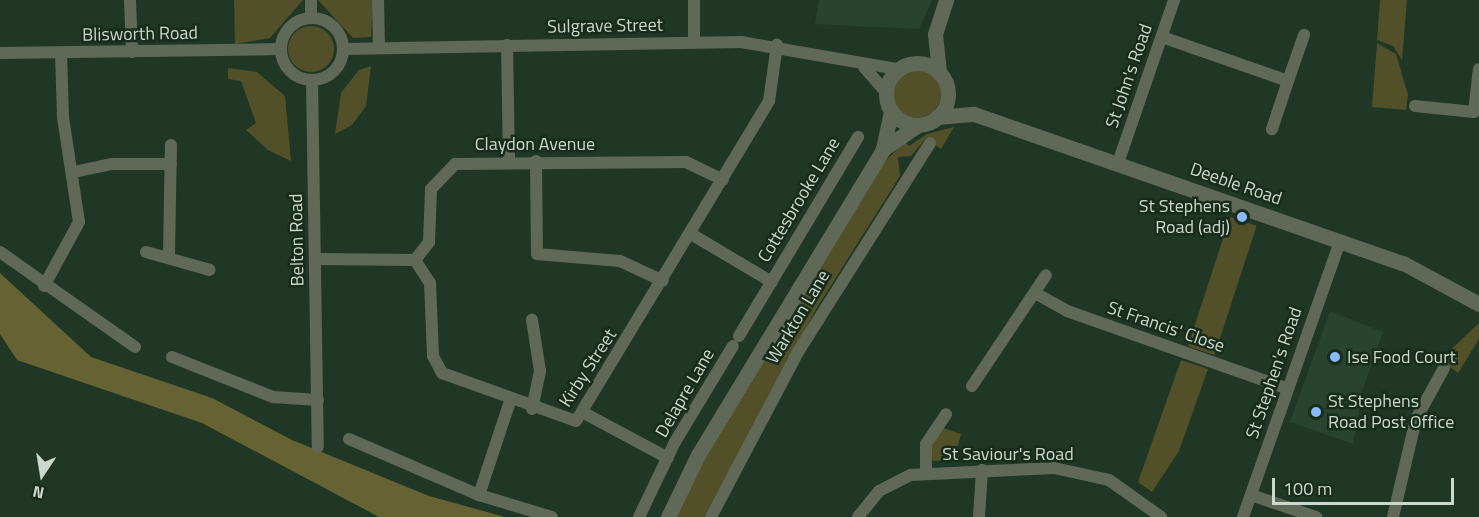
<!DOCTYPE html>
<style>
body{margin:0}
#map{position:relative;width:1479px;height:517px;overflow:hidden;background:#213725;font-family:"Titillium Web",sans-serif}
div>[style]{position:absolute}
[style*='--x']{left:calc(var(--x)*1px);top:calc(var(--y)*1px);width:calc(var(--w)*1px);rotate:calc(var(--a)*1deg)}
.built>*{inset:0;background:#28432e}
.green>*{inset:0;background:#525029;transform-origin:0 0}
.round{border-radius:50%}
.forest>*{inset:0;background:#656334}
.minor>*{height:12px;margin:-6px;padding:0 6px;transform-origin:6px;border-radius:6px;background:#606957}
.minor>.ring{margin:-6px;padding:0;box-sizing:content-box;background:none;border:12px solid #606957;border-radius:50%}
.tertiary>*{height:15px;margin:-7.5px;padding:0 7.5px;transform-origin:7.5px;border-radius:7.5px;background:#606957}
.tertiary>.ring{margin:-7.5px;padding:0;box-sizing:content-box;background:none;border:15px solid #606957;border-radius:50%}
.dots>*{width:16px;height:16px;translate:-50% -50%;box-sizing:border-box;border:3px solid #182c1c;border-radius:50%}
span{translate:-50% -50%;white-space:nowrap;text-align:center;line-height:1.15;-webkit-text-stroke:5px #182c1c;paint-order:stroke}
.street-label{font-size:18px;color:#cbd8cd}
.poi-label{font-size:18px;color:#cbd8cd}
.right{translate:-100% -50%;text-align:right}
.left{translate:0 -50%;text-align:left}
.north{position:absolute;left:12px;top:445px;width:60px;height:60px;-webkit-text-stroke:4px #182c1c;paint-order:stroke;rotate:192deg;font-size:16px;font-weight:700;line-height:24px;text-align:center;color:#cbd8cd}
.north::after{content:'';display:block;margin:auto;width:21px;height:27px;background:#cbd8cd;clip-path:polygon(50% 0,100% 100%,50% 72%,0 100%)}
.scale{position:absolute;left:1272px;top:478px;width:182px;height:27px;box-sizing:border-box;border:3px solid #cbd8cd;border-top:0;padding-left:8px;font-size:18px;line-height:21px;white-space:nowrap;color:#cbd8cd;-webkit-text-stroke:4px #182c1c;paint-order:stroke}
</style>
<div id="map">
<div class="built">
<div style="clip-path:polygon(819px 0,932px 0,919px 29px,815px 24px)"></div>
<div style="clip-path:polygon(1330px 311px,1383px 332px,1363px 388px,1353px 444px,1290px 422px)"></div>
</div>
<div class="green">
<div style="clip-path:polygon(234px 0,303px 0,270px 38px,235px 44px)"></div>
<div style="clip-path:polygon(318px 0,373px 0,371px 37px,353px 38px)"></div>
<div style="clip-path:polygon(1380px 0,1407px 0,1402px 60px,1393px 46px,1377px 40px)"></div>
<div class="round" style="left:288px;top:26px;width:46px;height:46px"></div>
<div style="clip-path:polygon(1377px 43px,1396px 54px,1408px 95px,1406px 110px,1372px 107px)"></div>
<div style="clip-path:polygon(371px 66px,366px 106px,352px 125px,335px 134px,341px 93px,359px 70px)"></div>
<div style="clip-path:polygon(228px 68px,257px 72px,285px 96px,291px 161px,268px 150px,246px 130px,256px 123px,241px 81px,228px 79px)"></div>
<div class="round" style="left:893px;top:70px;width:48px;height:48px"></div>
<div style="clip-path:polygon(954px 127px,941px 149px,926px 138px,911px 156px,898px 157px,900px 176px,818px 306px,704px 517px,674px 517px,717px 433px,877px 169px,905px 142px,909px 146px,927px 134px)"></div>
<div style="left:1230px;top:217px;width:28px;height:136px;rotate:18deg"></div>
<div style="clip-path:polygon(1479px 323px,1479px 339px,1458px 373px,1440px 360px)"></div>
<div style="clip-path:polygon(1181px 360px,1208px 369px,1179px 451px,1152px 492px,1138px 482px)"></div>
<div style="clip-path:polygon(943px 428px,961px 434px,954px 460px,933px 461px,929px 447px)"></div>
</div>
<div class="forest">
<div style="clip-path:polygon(0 273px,91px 357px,212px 398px,292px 440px,429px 496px,505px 517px,379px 517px,202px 423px,17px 360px,0 334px)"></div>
</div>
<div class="minor">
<div style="--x:130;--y:0;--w:52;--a:87.8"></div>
<div style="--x:378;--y:0;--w:48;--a:88.8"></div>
<div style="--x:311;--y:17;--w:17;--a:-90"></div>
<div class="ring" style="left:281px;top:18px;width:50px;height:50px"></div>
<div style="--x:1162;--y:37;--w:133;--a:19.2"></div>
<div style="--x:1288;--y:81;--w:51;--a:108.4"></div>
<div style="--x:694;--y:42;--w:42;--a:-90"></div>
<div style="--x:507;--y:45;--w:116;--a:89"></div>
<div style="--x:343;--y:49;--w:398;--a:-1"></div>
<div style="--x:741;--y:42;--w:159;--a:9.8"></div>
<div style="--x:0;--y:53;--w:280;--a:-0.8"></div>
<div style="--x:864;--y:67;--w:33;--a:49"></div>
<div style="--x:312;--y:80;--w:367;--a:89.1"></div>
<div style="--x:1288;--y:81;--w:49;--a:-70.8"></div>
<div style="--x:1415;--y:106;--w:59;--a:5.8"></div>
<div style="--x:1474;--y:112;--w:43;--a:-83.4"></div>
<div style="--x:536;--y:161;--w:93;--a:89.4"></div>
<div style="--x:537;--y:254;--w:83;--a:4.8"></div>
<div style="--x:620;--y:261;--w:47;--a:24.9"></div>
<div style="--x:1118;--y:163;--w:172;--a:-71"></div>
<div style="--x:74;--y:172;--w:39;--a:-12"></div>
<div style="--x:112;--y:164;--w:59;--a:0"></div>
<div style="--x:691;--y:234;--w:94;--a:30.7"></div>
<div style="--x:0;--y:252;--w:165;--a:35.1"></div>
<div style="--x:146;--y:252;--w:66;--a:15.7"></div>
<div style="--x:169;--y:255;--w:110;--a:-89"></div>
<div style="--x:316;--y:259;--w:99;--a:0.6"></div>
<div style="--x:415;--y:260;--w:27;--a:57"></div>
<div style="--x:430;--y:283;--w:73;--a:87.6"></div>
<div style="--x:433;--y:356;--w:19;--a:62"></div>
<div style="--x:442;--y:373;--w:142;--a:19.7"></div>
<div style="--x:576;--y:421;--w:374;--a:-58.9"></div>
<div style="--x:769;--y:101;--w:57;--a:-81.9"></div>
<div style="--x:415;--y:260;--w:23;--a:-52"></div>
<div style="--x:429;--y:242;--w:53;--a:-87.8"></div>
<div style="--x:431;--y:189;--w:35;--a:-46"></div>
<div style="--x:455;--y:164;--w:231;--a:-0.5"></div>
<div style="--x:686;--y:162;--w:41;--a:25.9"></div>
<div style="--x:44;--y:286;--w:73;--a:-61.3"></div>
<div style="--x:79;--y:222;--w:106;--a:-98.7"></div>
<div style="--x:63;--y:117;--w:64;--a:-91.8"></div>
<div style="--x:1035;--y:293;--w:37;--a:29"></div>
<div style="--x:1067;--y:311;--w:234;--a:19.4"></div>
<div style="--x:739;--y:336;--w:232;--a:-59.1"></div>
<div style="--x:172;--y:357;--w:109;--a:21.6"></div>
<div style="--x:273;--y:397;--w:45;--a:3.8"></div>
<div style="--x:972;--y:386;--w:133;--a:-56.3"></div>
<div style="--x:532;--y:409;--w:39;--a:-78"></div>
<div style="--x:540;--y:371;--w:52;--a:-98.9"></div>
<div style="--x:584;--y:413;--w:95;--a:28.2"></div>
<div style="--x:349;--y:439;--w:142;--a:23.3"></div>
<div style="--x:479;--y:495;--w:76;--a:16.8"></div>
<div style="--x:926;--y:473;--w:29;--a:-90"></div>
<div style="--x:926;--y:444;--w:36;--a:-56"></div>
<div style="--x:479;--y:495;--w:99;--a:-71.7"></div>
<div style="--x:1251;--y:495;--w:69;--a:18.7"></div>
<div style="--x:639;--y:517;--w:83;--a:-64.4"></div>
<div style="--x:675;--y:442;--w:112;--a:-58.9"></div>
<div style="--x:711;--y:517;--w:187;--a:-62.2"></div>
<div style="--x:798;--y:352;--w:247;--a:-57.7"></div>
<div style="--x:858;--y:517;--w:33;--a:-51"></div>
<div style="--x:879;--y:491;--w:36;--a:-27"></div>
<div style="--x:911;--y:475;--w:143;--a:-2.8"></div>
<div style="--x:1054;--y:468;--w:56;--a:12.3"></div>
<div style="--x:1109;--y:480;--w:64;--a:35.4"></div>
<div style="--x:979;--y:517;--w:47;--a:-86.3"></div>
<div style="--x:1243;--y:517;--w:293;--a:-70.6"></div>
<div style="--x:1393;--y:517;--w:101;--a:-76.8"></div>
<div style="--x:1416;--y:419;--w:58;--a:-61.2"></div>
</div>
<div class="tertiary">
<div class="ring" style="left:886px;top:63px;width:47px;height:47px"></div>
<div style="--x:939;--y:72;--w:38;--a:-96"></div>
<div style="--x:935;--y:34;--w:36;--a:-72"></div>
<div style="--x:937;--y:117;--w:37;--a:-5"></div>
<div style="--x:974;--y:114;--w:454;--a:19.2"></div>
<div style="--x:1403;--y:263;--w:86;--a:28.3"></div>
<div style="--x:883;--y:149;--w:42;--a:-34.4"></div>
<div style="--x:668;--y:517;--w:69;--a:-64.2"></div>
<div style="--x:698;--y:455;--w:358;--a:-58.8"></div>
<div style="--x:883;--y:149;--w:39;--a:-78"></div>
</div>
<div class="dots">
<div style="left:1242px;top:217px;background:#8abafc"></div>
<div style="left:1335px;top:357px;background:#8abafc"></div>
<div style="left:1316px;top:412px;background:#8abafc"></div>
</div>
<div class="street-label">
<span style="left:605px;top:26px;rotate:-1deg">Sulgrave Street</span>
<span style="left:140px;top:34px;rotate:-1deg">Blisworth Road</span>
<span style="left:1129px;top:76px;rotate:-71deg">St John's Road</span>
<span style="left:535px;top:144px">Claydon Avenue</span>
<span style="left:1236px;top:184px;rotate:19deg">Deeble Road</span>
<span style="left:799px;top:200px;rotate:-59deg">Cottesbrooke Lane</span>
<span style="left:297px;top:240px;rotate:-91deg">Belton Road</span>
<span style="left:798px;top:317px;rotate:-59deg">Warkton Lane</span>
<span style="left:1166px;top:327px;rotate:19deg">St Francis' Close</span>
<span style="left:588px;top:368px;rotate:-57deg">Kirby Street</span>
<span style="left:1274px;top:373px;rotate:-71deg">St Stephen's Road</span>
<span style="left:685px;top:393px;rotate:-60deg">Delapre Lane</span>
<span style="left:1008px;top:454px">St Saviour's Road</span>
</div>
<div class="poi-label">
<span class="right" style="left:1230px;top:217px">St Stephens<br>Road (adj)</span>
<span class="left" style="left:1347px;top:357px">Ise Food Court</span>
<span class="left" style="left:1328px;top:412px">St Stephens<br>Road Post Office</span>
</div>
<div class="north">N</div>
<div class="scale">100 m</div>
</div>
